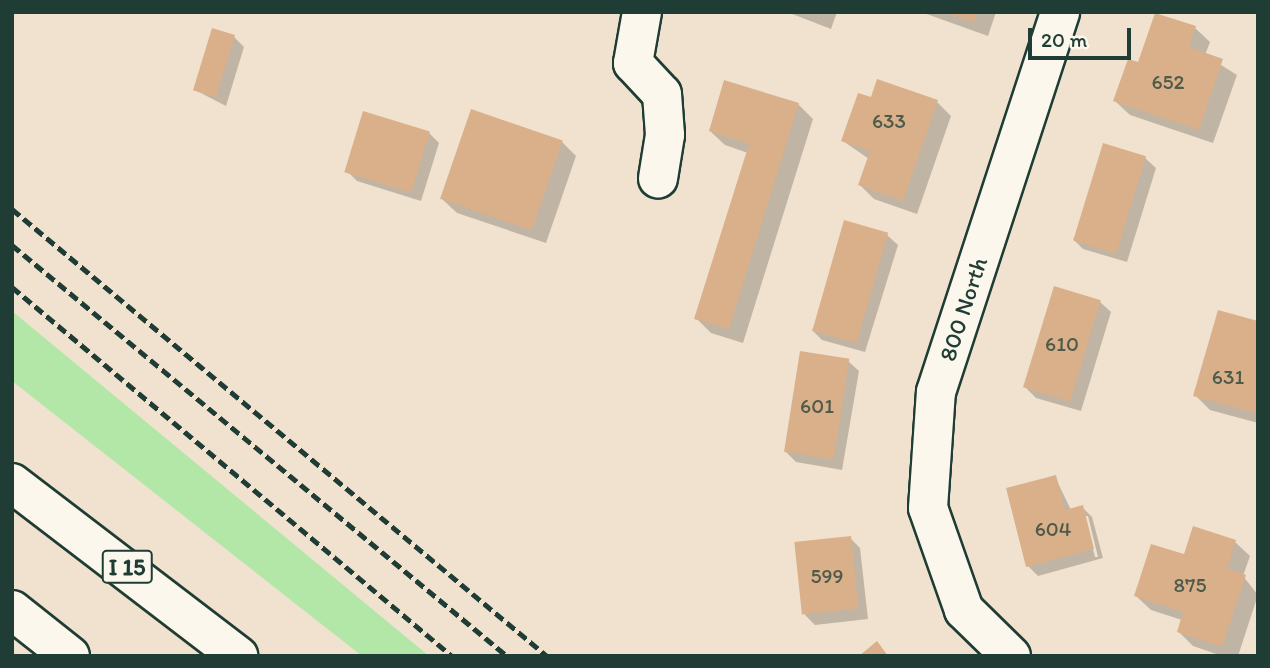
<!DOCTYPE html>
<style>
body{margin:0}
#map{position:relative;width:1270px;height:668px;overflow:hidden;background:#f1e2cf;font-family:Itim,sans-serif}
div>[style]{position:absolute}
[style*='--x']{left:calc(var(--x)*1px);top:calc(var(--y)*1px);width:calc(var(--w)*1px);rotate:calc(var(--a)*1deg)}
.green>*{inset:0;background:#b3e7a8}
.shadow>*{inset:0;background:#0003}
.building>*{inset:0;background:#d9b08a;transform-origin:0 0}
.roads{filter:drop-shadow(2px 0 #1f3d34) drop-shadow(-2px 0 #1f3d34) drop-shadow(0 2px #1f3d34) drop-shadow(0 -2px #1f3d34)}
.minor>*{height:38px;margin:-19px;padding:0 19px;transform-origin:19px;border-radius:19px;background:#fbf7ec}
.highway>*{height:38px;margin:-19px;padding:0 19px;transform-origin:19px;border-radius:19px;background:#fbf7ec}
.rail>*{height:5px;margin-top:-2.5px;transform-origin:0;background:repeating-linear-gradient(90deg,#1f3d34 0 10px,transparent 0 15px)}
span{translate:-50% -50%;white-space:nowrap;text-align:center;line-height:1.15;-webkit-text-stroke:6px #fbf7ec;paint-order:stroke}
.number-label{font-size:21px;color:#4e5a4a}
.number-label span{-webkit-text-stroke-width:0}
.shield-label span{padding:2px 5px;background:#fbf7ec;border:2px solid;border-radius:5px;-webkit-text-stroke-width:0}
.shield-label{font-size:23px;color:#1f3d34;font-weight:700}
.street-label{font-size:24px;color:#1f3d34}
.frame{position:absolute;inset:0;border:14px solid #1f3d34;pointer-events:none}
.scale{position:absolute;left:1028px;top:28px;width:103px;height:32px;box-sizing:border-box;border:4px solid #1f3d34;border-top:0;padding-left:9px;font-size:21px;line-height:24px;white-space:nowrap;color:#1f3d34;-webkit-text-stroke:5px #fbf7ec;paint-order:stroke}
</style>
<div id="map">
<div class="green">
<div style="clip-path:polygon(12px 311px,429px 656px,362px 656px,12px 381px)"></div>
</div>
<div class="shadow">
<div style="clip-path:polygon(787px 12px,837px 12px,831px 29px)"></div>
<div style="clip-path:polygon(921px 12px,996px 12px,988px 36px)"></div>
<div style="clip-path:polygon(1156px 15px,1195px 28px,1210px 42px,1205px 55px,1237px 75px,1213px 143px,1130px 115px,1115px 101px,1139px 64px)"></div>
<div style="clip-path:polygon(234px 37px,244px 47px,226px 106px,195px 90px)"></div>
<div style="clip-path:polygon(872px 99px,937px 102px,951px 116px,917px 214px,874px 199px,860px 185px,869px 159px,843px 141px)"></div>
<div style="clip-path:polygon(798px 104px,813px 119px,743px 343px,711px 333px,696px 318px,748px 153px,725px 145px,710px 131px)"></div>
<div style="clip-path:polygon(429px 133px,439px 143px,421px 201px,357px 181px,347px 171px)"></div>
<div style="clip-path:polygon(562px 142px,576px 156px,546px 243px,457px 213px,442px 199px)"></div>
<div style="clip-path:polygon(1145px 158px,1156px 168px,1127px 262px,1083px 249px,1073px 239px)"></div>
<div style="clip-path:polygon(887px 235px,898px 245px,865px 352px,822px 340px,812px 330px)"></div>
<div style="clip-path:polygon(1100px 302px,1111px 312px,1081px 411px,1036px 398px,1026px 388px)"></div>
<div style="clip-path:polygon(1258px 323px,1258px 423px,1210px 410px,1195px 395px)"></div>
<div style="clip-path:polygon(848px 361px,859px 371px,842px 470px,796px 462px,786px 452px)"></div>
<div style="clip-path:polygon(evenodd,1055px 477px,1071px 510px,1082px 507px,1092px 517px,1103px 558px,1038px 576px,1028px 566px,1055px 477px,1084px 516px,1088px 516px,1098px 557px,1095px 557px,1084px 516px)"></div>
<div style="clip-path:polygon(850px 538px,860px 548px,868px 619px,815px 625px,805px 615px)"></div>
<div style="clip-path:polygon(1235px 542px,1250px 556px,1243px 576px,1258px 595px,1238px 656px,1222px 656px,1193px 646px,1179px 632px,1182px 620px,1151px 610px,1136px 596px,1185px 556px)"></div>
</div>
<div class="building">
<div style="clip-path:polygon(945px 12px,977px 12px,974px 23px)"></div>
<div style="clip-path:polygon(1155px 13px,1196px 26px,1189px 47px,1223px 59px,1199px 130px,1113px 101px,1128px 59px,1138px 62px)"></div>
<div style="left:212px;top:28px;width:24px;height:65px;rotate:17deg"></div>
<div style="clip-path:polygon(877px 79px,938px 100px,903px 201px,858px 185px,870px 151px,841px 141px,858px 93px,871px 97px)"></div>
<div style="clip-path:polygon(724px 80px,799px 103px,729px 329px,694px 319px,749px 144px,709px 131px)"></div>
<div style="left:471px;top:109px;width:97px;height:95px;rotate:19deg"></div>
<div style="left:363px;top:111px;width:70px;height:64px;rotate:17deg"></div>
<div style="left:1103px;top:143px;width:45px;height:102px;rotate:17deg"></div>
<div style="left:844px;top:220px;width:46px;height:115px;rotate:16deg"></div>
<div style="left:1054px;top:286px;width:49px;height:106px;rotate:17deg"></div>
<div style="clip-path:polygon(1218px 310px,1258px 321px,1258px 414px,1193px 396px)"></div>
<div style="left:800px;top:351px;width:50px;height:102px;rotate:9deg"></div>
<div style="clip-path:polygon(1056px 475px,1065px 510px,1083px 505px,1094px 549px,1026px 567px,1006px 488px)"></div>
<div style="clip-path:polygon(1193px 526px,1236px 540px,1227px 568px,1246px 575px,1222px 647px,1177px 632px,1183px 612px,1134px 596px,1151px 544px,1184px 554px)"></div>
<div style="left:851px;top:536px;width:73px;height:57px;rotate:84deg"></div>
<div style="clip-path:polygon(877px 641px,888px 656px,859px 656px)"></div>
</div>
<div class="roads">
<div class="minor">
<div style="--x:642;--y:12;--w:52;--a:100"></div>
<div style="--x:633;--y:63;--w:42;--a:46.9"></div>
<div style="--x:662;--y:94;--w:41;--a:85.8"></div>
<div style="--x:665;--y:135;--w:44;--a:99.2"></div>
<div style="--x:1011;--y:656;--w:66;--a:-135.6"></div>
<div style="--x:964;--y:610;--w:108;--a:-109.4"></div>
<div style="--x:928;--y:508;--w:116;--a:-86.1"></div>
<div style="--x:936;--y:392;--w:400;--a:-71.9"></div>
</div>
<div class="highway">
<div style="--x:12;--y:483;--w:285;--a:37.4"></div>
<div style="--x:12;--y:610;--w:74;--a:38.4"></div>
</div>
</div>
<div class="rail">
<div style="--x:12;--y:209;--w:697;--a:39.88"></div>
<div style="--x:12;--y:245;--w:643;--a:39.7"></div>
<div style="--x:12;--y:287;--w:574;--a:39.98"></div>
</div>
<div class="number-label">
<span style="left:1168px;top:82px">652</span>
<span style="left:889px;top:121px">633</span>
<span style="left:1062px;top:344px">610</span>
<span style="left:1228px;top:377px">631</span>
<span style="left:817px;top:406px">601</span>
<span style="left:1053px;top:529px">604</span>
<span style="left:827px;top:576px">599</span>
<span style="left:1190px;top:585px">875</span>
</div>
<div class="shield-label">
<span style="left:127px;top:567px">I 15</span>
</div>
<div class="street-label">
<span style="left:963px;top:309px;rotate:-72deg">800 North</span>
</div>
<div class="frame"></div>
<div class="scale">20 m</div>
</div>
